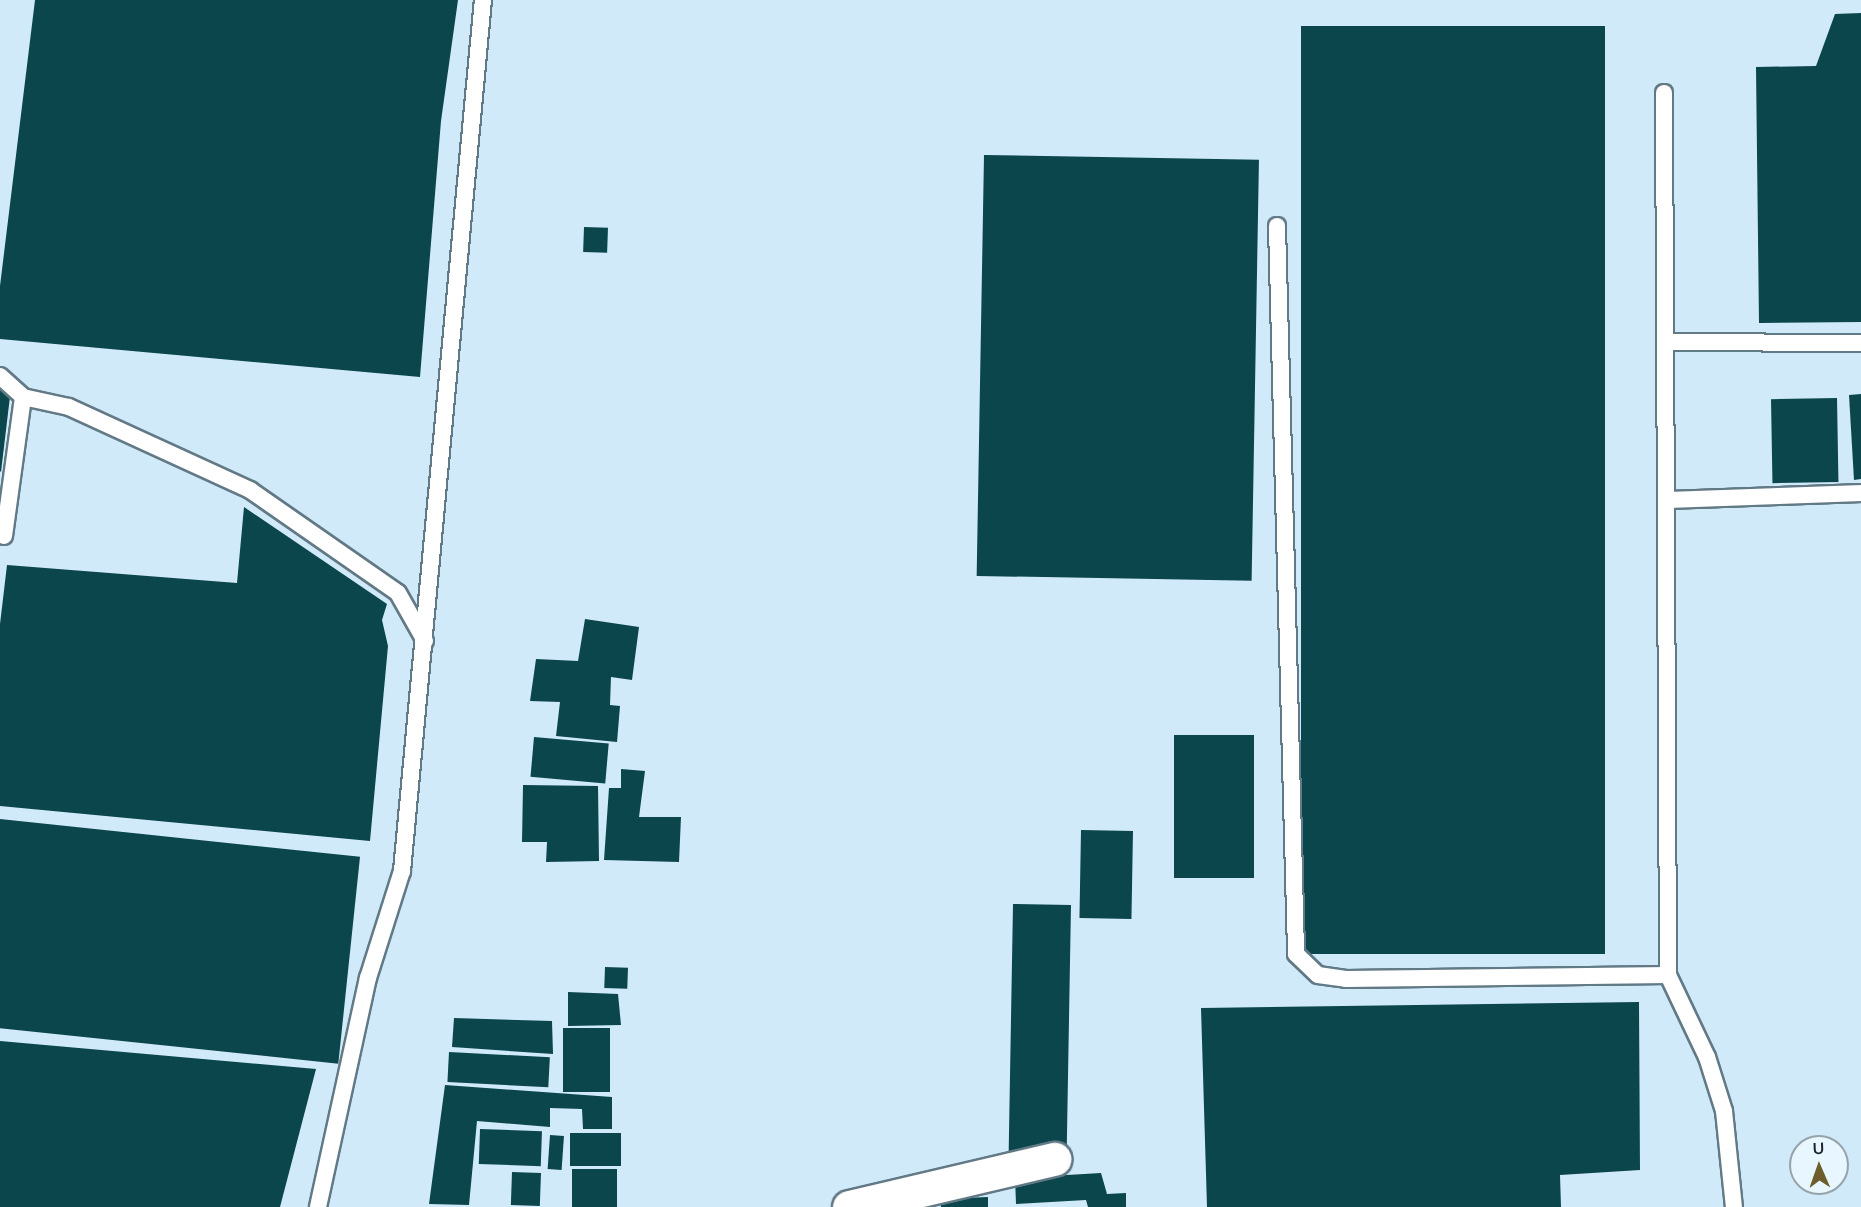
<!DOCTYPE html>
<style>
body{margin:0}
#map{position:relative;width:1861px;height:1207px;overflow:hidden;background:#d1eaf9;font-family:"Nunito Sans",sans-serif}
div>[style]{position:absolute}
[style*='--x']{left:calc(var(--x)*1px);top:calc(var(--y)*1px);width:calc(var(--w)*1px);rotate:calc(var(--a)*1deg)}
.building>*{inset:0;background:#0a464c;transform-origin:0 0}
.roads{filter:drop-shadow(2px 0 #627986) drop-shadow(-2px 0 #627986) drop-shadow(0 2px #627986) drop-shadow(0 -2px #627986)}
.lane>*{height:16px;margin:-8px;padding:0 8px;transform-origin:8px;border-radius:8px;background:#fff}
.street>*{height:33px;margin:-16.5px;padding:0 16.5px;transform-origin:16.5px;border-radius:16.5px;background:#fff}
span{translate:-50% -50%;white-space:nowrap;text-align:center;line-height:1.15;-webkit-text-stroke:6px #e7f6ff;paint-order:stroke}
.north{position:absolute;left:1789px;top:1135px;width:60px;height:60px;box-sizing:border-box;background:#e7f6ff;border:2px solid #96a3ab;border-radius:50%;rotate:358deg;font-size:16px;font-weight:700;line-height:24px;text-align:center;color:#1d262c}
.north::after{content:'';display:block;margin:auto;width:21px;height:27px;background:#6c5d2a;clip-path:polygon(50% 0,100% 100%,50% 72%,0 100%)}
</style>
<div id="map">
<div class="building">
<div style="clip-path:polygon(35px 0,458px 0,441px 121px,420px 377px,0 339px,0 286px)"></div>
<div style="clip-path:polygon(1861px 13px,1861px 322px,1759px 323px,1756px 67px,1816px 66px,1835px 14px)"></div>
<div style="left:1301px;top:26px;width:304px;height:928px"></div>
<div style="left:984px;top:155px;width:275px;height:421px;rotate:1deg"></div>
<div style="left:584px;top:227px;width:24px;height:25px;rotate:2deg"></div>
<div style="clip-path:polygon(0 387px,11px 388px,1px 472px,0 471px)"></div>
<div style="clip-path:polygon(1861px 394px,1861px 479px,1854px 480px,1849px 395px)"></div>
<div style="left:1837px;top:398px;width:84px;height:66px;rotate:89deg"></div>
<div style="clip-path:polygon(244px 507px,387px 604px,382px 620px,388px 646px,370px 841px,0 806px,0 624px,7px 565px,237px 583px)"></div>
<div style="clip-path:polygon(585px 619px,639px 627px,632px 680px,611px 677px,610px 705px,620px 706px,617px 742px,556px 736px,560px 702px,530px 701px,536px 659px,578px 661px)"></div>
<div style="left:1174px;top:735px;width:80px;height:143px"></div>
<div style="left:534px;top:737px;width:75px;height:40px;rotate:5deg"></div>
<div style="clip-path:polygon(621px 769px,645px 771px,639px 817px,681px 817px,679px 862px,604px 860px,609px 788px,621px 788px)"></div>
<div style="clip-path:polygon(523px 785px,598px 786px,599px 861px,546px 862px,547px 842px,522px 842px)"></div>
<div style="left:0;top:819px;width:362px;height:208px;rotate:6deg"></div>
<div style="left:1081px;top:830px;width:52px;height:88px;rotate:1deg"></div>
<div style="left:1013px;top:904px;width:58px;height:249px;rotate:1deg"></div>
<div style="left:605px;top:967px;width:23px;height:21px;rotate:2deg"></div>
<div style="clip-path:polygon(568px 992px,618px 994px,621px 1025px,568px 1026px)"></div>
<div style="clip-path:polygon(1639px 1002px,1640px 1170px,1560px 1175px,1561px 1207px,1207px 1207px,1201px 1008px)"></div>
<div style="clip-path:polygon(454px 1018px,552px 1021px,553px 1054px,452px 1047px)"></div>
<div style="left:563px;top:1028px;width:47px;height:64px"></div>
<div style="clip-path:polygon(0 1041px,316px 1069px,280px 1207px,0 1207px)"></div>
<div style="left:449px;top:1052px;width:101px;height:30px;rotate:3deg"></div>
<div style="clip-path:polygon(445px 1085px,612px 1097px,612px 1129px,583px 1129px,582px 1109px,550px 1108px,550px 1127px,477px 1121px,469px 1205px,429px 1204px)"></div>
<div style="left:480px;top:1129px;width:62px;height:35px;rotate:2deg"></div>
<div style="left:621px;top:1133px;width:33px;height:51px;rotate:90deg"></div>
<div style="left:550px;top:1135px;width:14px;height:34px;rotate:4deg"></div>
<div style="left:617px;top:1169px;width:38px;height:45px;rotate:90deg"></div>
<div style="left:512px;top:1172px;width:29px;height:33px;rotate:2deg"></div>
<div style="clip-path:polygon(1101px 1173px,1107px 1194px,1126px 1193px,1126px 1207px,1088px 1207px,1086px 1200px,1016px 1204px,1015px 1178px)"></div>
<div style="clip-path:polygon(988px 1197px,988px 1207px,941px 1207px,940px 1199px)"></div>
</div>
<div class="roads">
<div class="lane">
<div style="--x:1664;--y:93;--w:882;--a:89.74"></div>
<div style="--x:1668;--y:975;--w:91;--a:64.6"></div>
<div style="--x:1707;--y:1057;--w:57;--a:72.5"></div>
<div style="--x:1724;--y:1111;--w:97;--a:84.1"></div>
<div style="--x:1277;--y:226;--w:728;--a:88.5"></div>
<div style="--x:1296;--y:954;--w:30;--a:44"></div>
<div style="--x:1318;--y:975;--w:28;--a:8"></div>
<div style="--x:1346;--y:979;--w:322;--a:-0.7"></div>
<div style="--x:1667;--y:342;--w:194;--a:0.3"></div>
<div style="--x:0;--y:376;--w:31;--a:42"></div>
<div style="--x:23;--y:397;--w:47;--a:12.3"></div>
<div style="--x:69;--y:407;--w:199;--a:24.6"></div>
<div style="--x:250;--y:490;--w:180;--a:34.8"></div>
<div style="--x:398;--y:593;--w:55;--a:60.6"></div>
<div style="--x:1669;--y:500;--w:192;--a:-2.1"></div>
<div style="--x:4;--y:536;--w:140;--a:-82.2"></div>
<div style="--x:318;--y:1207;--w:234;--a:-77.7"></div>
<div style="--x:368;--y:978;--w:112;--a:-72.4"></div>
<div style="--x:402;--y:871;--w:875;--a:-84.69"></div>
</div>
<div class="street">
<div style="--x:849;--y:1207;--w:211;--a:-13.2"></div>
</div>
</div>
<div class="north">U</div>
</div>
